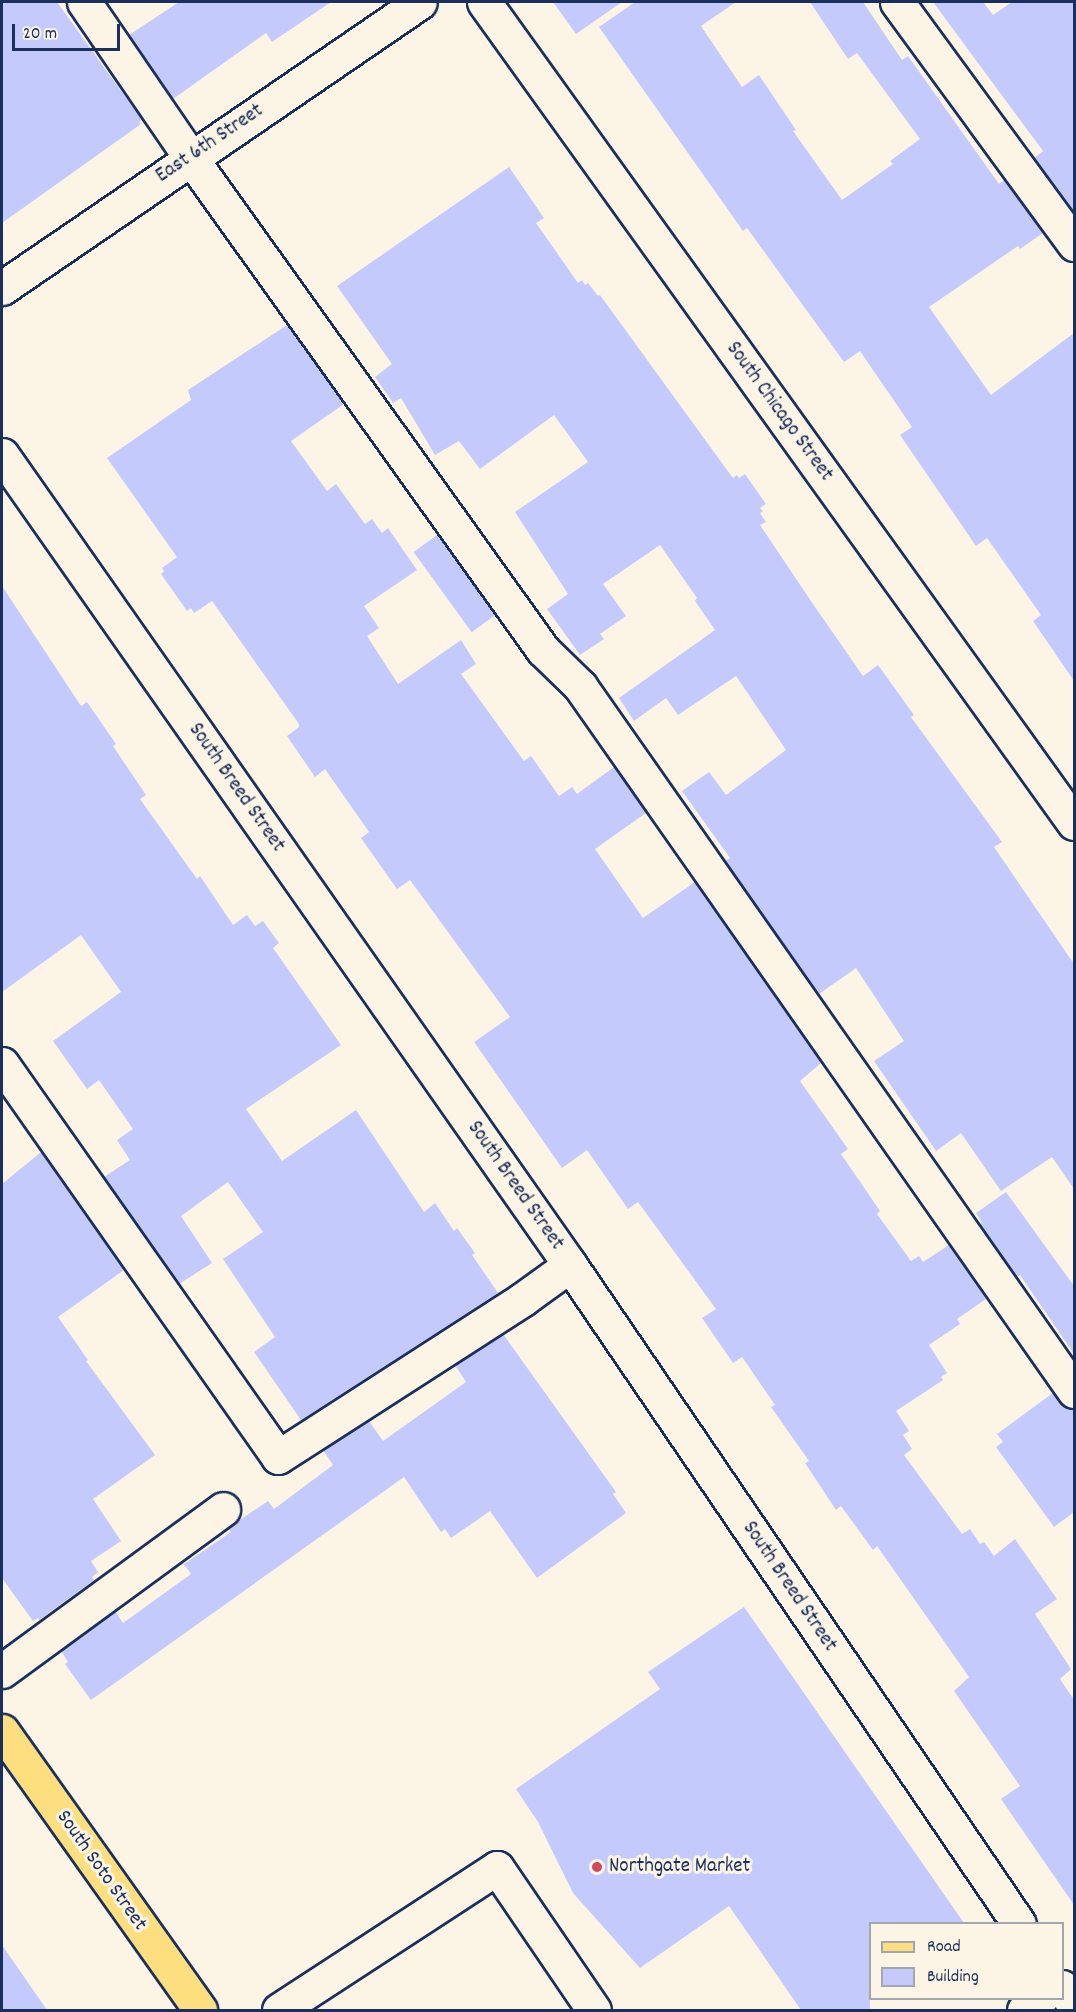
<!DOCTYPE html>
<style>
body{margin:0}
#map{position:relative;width:1076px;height:2012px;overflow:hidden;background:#fcf5e5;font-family:Dekko,sans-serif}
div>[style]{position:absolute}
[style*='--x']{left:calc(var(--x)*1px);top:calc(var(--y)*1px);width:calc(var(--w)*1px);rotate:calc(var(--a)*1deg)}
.building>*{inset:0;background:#c5cafc;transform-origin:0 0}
.roads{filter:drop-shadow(2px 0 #1b2f5e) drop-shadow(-2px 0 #1b2f5e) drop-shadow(0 2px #1b2f5e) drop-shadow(0 -2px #1b2f5e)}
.minor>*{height:33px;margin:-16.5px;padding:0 16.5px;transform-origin:16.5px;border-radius:16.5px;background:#fcf5e5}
.major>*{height:33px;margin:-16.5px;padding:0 16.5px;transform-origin:16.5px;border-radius:16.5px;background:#fddf80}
.dots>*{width:16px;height:16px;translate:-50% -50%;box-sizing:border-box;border:3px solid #fcf5e5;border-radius:50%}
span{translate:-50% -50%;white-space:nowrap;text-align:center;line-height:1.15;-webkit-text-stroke:6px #fcf5e5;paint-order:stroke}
.street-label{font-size:21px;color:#1b2f5e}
.poi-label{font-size:21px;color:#1b2f5e}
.left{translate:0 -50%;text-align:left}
.frame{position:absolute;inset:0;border:3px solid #1b2f5e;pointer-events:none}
.legend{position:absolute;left:869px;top:1922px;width:195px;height:78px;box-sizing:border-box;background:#fcf5e5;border:2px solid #a2a6af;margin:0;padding:8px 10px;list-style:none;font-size:18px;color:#1b2f5e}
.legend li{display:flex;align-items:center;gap:12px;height:30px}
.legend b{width:30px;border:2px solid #a2a6af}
.scale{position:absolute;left:12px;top:24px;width:108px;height:27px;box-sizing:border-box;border:3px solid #1b2f5e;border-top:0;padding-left:8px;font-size:18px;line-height:21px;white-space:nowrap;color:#1b2f5e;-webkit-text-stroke:4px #fcf5e5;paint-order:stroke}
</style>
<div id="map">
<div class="building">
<div style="clip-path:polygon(2px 2px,57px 2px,142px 120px,139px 122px,141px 124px,2px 223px)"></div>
<div style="clip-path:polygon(179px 2px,331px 2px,272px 42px,266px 33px,173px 99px,129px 35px)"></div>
<div style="clip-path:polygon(553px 2px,622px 2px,576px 34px)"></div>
<div style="clip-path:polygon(635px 2px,736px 2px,701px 26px,742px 87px,759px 75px,796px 130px,793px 131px,842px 200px,893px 164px,890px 161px,920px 139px,857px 53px,848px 59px,810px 2px,863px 2px,902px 60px,908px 56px,999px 184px,1004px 180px,1043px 233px,1020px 249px,1018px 246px,929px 307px,991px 395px,1074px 333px,1074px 681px,1033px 621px,1041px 615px,987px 538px,976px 546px,900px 435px,912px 427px,860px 351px,844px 362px,747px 228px,743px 231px,599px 27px)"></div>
<div style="clip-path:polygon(933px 2px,983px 2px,993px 15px,1012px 2px,1074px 2px,1073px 211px,1034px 158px,1043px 151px)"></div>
<div style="clip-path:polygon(509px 167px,544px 218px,536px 223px,578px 283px,582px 280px,585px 285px,588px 283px,598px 296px,600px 295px,727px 470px,733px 478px,737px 475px,739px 478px,745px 474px,766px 504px,760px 508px,763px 511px,760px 513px,766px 522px,760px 525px,815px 607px,863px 676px,878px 665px,914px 715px,911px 717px,1002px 842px,994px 847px,1074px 964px,1074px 1189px,1052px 1157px,1001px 1191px,961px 1133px,936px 1151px,874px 1061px,904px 1041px,856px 968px,819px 994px,725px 861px,730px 858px,682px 791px,709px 772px,726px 795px,786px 750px,736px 676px,678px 715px,666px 698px,634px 721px,619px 698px,715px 630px,695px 601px,697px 598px,660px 545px,603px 584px,626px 616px,600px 634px,604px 639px,580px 655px,547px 609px,568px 594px,515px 512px,588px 462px,554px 415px,480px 469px,459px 441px,435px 455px,401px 398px,393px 403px,375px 377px,392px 364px,337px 286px)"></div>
<div style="clip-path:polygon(287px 325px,344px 404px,291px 441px,327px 491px,336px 484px,365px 524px,372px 519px,382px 533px,388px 528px,417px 570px,364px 606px,379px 628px,367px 636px,398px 684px,461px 640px,476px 664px,461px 674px,524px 761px,531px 756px,559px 796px,572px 787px,577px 794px,614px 767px,646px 813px,595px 849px,643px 918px,695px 882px,821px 1063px,800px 1081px,848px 1149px,841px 1154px,880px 1211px,877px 1214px,911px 1261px,919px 1256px,923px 1262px,949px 1245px,986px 1299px,957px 1319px,960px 1324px,929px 1345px,947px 1373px,941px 1377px,943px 1380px,896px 1411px,909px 1431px,903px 1435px,912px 1449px,904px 1455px,962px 1534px,970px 1529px,980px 1544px,984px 1542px,994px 1556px,1015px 1539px,1057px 1599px,1035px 1614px,1071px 1669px,1060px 1679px,1074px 1700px,1074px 1905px,1001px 1799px,1020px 1786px,954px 1691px,969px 1677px,877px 1546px,873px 1550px,841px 1506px,836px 1510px,805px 1463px,809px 1461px,771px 1407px,775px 1405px,742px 1357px,733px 1363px,702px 1318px,716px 1309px,638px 1202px,628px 1209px,587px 1150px,562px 1168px,474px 1042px,510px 1017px,410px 880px,397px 889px,361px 838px,369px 832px,325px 769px,315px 777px,287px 736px,299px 727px,299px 724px,212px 601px,194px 613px,191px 608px,187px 611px,161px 574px,164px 571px,162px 568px,177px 557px,107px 458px,191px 400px,188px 390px)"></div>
<div style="left:437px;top:535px;width:99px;height:29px;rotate:54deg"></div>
<div style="clip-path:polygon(2px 586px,81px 706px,87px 702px,116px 744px,113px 746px,146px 795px,140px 799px,197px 879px,200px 876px,233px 925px,247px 915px,255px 926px,263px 921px,279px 943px,273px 948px,341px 1045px,246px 1109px,282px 1161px,356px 1110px,424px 1212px,435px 1203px,454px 1231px,457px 1228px,475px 1253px,472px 1255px,498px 1293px,301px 1420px,254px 1352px,275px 1337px,223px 1259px,263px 1232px,228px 1182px,181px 1216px,212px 1263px,179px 1284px,104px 1177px,130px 1160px,117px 1140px,133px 1129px,99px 1080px,87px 1089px,53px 1041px,121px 992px,81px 935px,2px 992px)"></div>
<div style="clip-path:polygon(41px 1152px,124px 1270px,58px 1317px,88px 1360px,86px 1361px,155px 1455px,93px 1499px,121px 1541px,91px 1561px,98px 1572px,92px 1577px,94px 1580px,39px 1620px,38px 1618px,33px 1621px,2px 1578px,2px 1184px)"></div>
<div style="clip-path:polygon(1006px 1192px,1074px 1286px,1074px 1354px,1020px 1275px,1017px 1277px,980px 1224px,982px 1222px,976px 1213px)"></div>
<div style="clip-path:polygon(503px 1334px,616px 1492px,613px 1494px,626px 1513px,537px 1578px,490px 1511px,451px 1538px,445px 1529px,441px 1532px,404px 1477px,91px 1700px,65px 1664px,68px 1662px,61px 1651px,115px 1611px,123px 1623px,191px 1574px,184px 1564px,231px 1532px,228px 1528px,268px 1501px,274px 1509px,333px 1465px,323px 1450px,369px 1421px,383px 1441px,466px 1382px,455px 1365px)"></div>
<div style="clip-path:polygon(1053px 1393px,1066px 1408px,1074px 1410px,1074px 1512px,1054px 1527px,996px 1447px,1003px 1442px,997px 1434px)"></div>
<div style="clip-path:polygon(744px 1607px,964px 1923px,870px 1923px,870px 2010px,801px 2010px,729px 1906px,640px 1968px,573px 1893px,538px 1822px,516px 1789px,660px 1689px,648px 1672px)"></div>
<div style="clip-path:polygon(2px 1945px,47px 2010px,2px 2010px)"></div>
</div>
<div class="roads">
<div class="minor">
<div style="--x:84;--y:2;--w:188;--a:55.6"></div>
<div style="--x:190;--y:157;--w:606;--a:54.4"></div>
<div style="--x:543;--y:650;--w:52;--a:44.2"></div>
<div style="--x:580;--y:686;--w:861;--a:54.98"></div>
<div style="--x:484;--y:2;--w:1011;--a:54.3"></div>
<div style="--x:897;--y:2;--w:300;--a:53.8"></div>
<div style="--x:2;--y:288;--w:506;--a:-34.38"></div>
<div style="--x:2;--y:455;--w:989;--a:54.96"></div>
<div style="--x:570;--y:1265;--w:797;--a:55.73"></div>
<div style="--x:2;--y:1064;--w:480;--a:54.9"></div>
<div style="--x:278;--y:1457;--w:292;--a:-32.8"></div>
<div style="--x:523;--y:1299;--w:58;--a:-35.9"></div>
<div style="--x:2;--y:1671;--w:274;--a:-36.2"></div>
<div style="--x:1062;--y:1987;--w:22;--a:56"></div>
<div style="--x:279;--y:2010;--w:260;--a:-33.1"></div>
<div style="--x:497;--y:1868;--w:172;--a:55.7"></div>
<div style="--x:1024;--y:2010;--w:21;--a:-35"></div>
</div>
<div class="major">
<div style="--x:2;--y:1731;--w:342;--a:54.6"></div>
</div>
</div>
<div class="dots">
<div style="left:597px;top:1867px;background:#d1495b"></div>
</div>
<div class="street-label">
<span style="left:210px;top:144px;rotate:-34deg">East 6th Street</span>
<span style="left:779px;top:412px;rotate:54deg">South Chicago Street</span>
<span style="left:236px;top:788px;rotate:55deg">South Breed Street</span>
<span style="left:515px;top:1186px;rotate:55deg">South Breed Street</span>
<span style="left:789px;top:1587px;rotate:56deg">South Breed Street</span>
<span style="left:101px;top:1871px;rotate:55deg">South Soto Street</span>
</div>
<div class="poi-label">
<span class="left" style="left:609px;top:1867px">Northgate Market</span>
</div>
<div class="frame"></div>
<ul class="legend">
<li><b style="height:8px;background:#fddf80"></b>Road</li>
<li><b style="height:16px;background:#c5cafc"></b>Building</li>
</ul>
<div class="scale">20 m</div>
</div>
